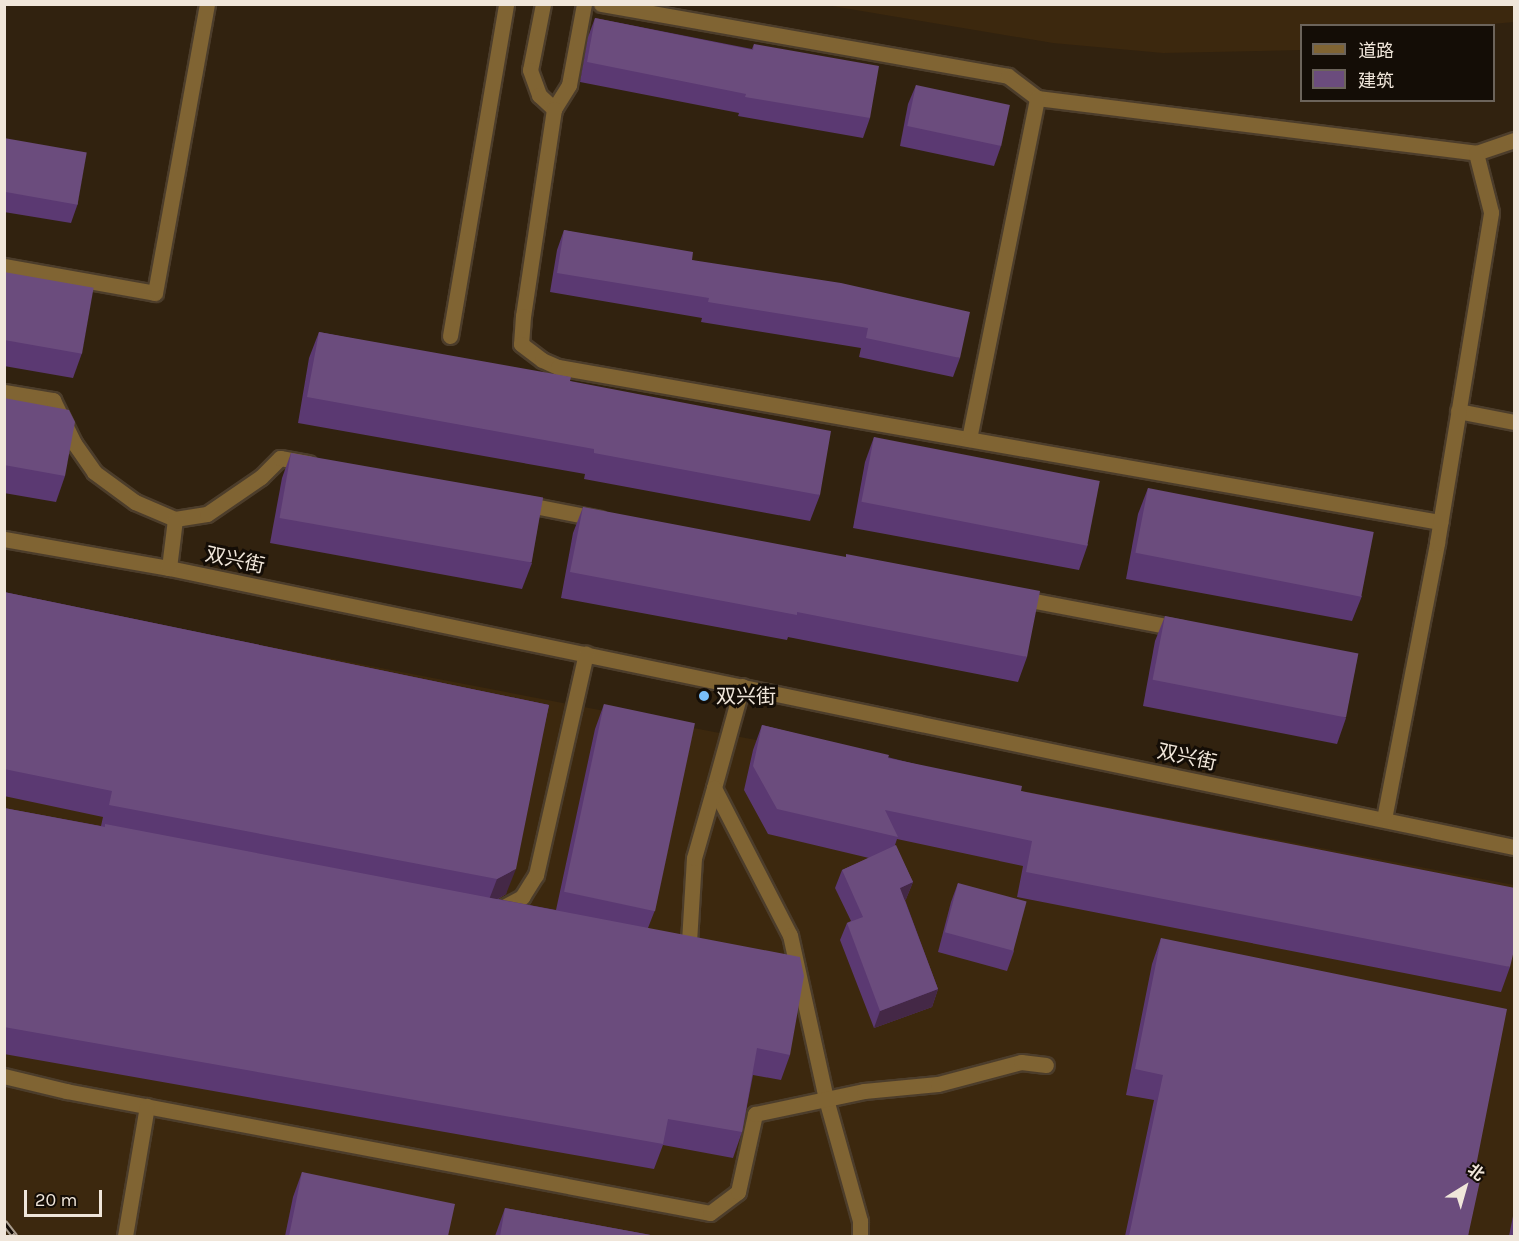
<!DOCTYPE html>
<meta charset="utf-8">
<style>
body{margin:0}
#map{position:relative;width:1519px;height:1241px;overflow:hidden;background:#31220f;font-family:Karla,"Noto Sans SC",sans-serif}
div>[style]{position:absolute}
[style*='--x']{left:calc(var(--x)*1px);top:calc(var(--y)*1px);width:calc(var(--w)*1px);rotate:calc(var(--a)*1deg)}
.built>*{inset:0;background:#3c280e}
.roads{filter:drop-shadow(2px 0 #4c3d2b) drop-shadow(-2px 0 #4c3d2b) drop-shadow(0 2px #4c3d2b) drop-shadow(0 -2px #4c3d2b)}
.minor>*{height:15px;margin:-7.5px;padding:0 7.5px;transform-origin:7.5px;border-radius:7.5px;background:#806433}
.rail>*{height:7px;margin-top:-3.5px;transform-origin:0;background:repeating-linear-gradient(90deg,#140d06 0 14px,#aa9e8f 0 28px);box-sizing:border-box;border-block:2px solid #aa9e8f}
.wall>*{inset:0;background:#5b3972}
.shaded-wall>*{inset:0;background:#442846}
.building>*{inset:0;background:#6b4c7d;transform-origin:0 0}
.dots>*{width:16px;height:16px;translate:-50% -50%;box-sizing:border-box;border:3px solid #140d06;border-radius:50%}
span{translate:-50% -50%;white-space:nowrap;text-align:center;line-height:1.15;-webkit-text-stroke:6px #140d06;paint-order:stroke}
.street-label{font-size:20px;color:#f0e6da}
.poi-label{font-size:20px;color:#f0e6da}
.left{translate:0 -50%;text-align:left}
.frame{position:absolute;inset:0;border:6px solid #f0e6da;pointer-events:none}
.legend{position:absolute;left:1300px;top:24px;width:195px;height:78px;box-sizing:border-box;background:#140d06;border:2px solid #6c645b;margin:0;padding:8px 10px;list-style:none;font-size:18px;color:#f0e6da}
.legend li{display:flex;align-items:center;gap:12px;height:30px}
.legend b{width:30px;border:2px solid #6c645b}
.north{position:absolute;left:1435px;top:1157px;width:60px;height:60px;-webkit-text-stroke:4px #140d06;paint-order:stroke;rotate:37deg;font-size:16px;font-weight:700;line-height:24px;text-align:center;color:#f0e6da}
.north::after{content:'';display:block;margin:auto;width:21px;height:27px;background:#f0e6da;clip-path:polygon(50% 0,100% 100%,50% 72%,0 100%)}
.scale{position:absolute;left:24px;top:1190px;width:78px;height:27px;box-sizing:border-box;border:3px solid #f0e6da;border-top:0;padding-left:8px;font-size:18px;line-height:21px;white-space:nowrap;color:#f0e6da;-webkit-text-stroke:4px #140d06;paint-order:stroke}
</style>
<div id="map">
<div class="built">
<div style="clip-path:polygon(1514px 4px,1514px 22px,1470px 26px,1302px 26px,1301px 50px,1163px 53px,1053px 43px,826px 5px)"></div>
<div style="clip-path:polygon(4px 596px,1514px 885px,1514px 1236px,5px 1236px)"></div>
</div>
<div class="roads">
<div class="minor">
<div style="--x:543;--y:4;--w:67;--a:101.1"></div>
<div style="--x:530;--y:70;--w:27;--a:70"></div>
<div style="--x:539;--y:95;--w:21;--a:43"></div>
<div style="--x:584;--y:4;--w:82;--a:100.5"></div>
<div style="--x:569;--y:85;--w:28;--a:122"></div>
<div style="--x:554;--y:109;--w:209;--a:98.5"></div>
<div style="--x:523;--y:316;--w:28;--a:94"></div>
<div style="--x:521;--y:344;--w:26;--a:37"></div>
<div style="--x:542;--y:360;--w:17;--a:24"></div>
<div style="--x:558;--y:367;--w:896;--a:9.97"></div>
<div style="--x:601;--y:4;--w:413;--a:10"></div>
<div style="--x:1008;--y:76;--w:36;--a:37"></div>
<div style="--x:1037;--y:98;--w:442;--a:7.1"></div>
<div style="--x:1476;--y:153;--w:40;--a:-18.9"></div>
<div style="--x:4;--y:266;--w:153;--a:10.1"></div>
<div style="--x:155;--y:293;--w:294;--a:-79.8"></div>
<div style="--x:450;--y:336;--w:337;--a:-80.4"></div>
<div style="--x:4;--y:392;--w:50;--a:9.3"></div>
<div style="--x:53;--y:400;--w:48;--a:64"></div>
<div style="--x:74;--y:443;--w:35;--a:55"></div>
<div style="--x:94;--y:472;--w:51;--a:36.2"></div>
<div style="--x:135;--y:502;--w:43;--a:23"></div>
<div style="--x:175;--y:519;--w:32;--a:-9"></div>
<div style="--x:207;--y:514;--w:65;--a:-34.4"></div>
<div style="--x:261;--y:477;--w:27;--a:-45"></div>
<div style="--x:280;--y:458;--w:29;--a:10"></div>
<div style="--x:1458;--y:411;--w:57;--a:11.1"></div>
<div style="--x:969;--y:439;--w:348;--a:-78.7"></div>
<div style="--x:524;--y:504;--w:77;--a:11.2"></div>
<div style="--x:4;--y:539;--w:168;--a:10"></div>
<div style="--x:169;--y:568;--w:1374;--a:11.72"></div>
<div style="--x:169;--y:568;--w:49;--a:-83"></div>
<div style="--x:1019;--y:598;--w:165;--a:10.8"></div>
<div style="--x:742;--y:686;--w:106;--a:105.4"></div>
<div style="--x:714;--y:788;--w:165;--a:62.7"></div>
<div style="--x:790;--y:935;--w:168;--a:77.6"></div>
<div style="--x:826;--y:1099;--w:127;--a:74.4"></div>
<div style="--x:860;--y:1221;--w:15;--a:90"></div>
<div style="--x:1384;--y:819;--w:281;--a:-79.1"></div>
<div style="--x:1437;--y:543;--w:335;--a:-80.7"></div>
<div style="--x:1491;--y:212;--w:61;--a:-104.3"></div>
<div style="--x:496;--y:911;--w:30;--a:-28"></div>
<div style="--x:522;--y:897;--w:26;--a:-58"></div>
<div style="--x:536;--y:875;--w:227;--a:-77.3"></div>
<div style="--x:676;--y:946;--w:14;--a:-17"></div>
<div style="--x:689;--y:942;--w:84;--a:-86.6"></div>
<div style="--x:694;--y:858;--w:73;--a:-74.1"></div>
<div style="--x:4;--y:1076;--w:64;--a:13.6"></div>
<div style="--x:66;--y:1091;--w:655;--a:10.73"></div>
<div style="--x:710;--y:1213;--w:35;--a:-37"></div>
<div style="--x:738;--y:1192;--w:80;--a:-77.7"></div>
<div style="--x:755;--y:1114;--w:111;--a:-11.9"></div>
<div style="--x:864;--y:1091;--w:74;--a:-5.4"></div>
<div style="--x:938;--y:1084;--w:86;--a:-14.8"></div>
<div style="--x:1021;--y:1062;--w:25;--a:7"></div>
<div style="--x:125;--y:1236;--w:132;--a:-80.4"></div>
</div>
</div>
<div class="rail">
<div style="--x:4;--y:1222;--w:18;--a:52"></div>
</div>
<div class="wall">
<div style="clip-path:polygon(595px 18px,752px 49px,754px 44px,870px 118px,863px 138px,738px 116px,739px 113px,580px 82px,588px 37px)"></div>
<div style="clip-path:polygon(916px 85px,1001px 146px,994px 166px,900px 146px,908px 104px)"></div>
<div style="clip-path:polygon(4px 138px,78px 203px,71px 223px,4px 212px)"></div>
<div style="clip-path:polygon(564px 230px,692px 260px,960px 358px,953px 377px,859px 357px,861px 348px,701px 322px,702px 318px,550px 292px,557px 250px)"></div>
<div style="clip-path:polygon(4px 272px,82px 353px,73px 378px,4px 366px)"></div>
<div style="clip-path:polygon(319px 332px,570px 381px,820px 495px,810px 521px,584px 479px,585px 474px,298px 423px,309px 358px)"></div>
<div style="clip-path:polygon(4px 398px,65px 476px,56px 502px,4px 493px)"></div>
<div style="clip-path:polygon(874px 437px,1088px 544px,1079px 570px,853px 528px,865px 462px)"></div>
<div style="clip-path:polygon(291px 453px,532px 563px,522px 589px,270px 543px,282px 478px)"></div>
<div style="clip-path:polygon(1148px 488px,1362px 596px,1352px 621px,1126px 579px,1138px 514px)"></div>
<div style="clip-path:polygon(583px 507px,1027px 657px,1018px 682px,788px 637px,787px 640px,561px 598px,573px 533px)"></div>
<div style="clip-path:polygon(4px 592px,549px 705px,506px 894px,498px 899px,556px 910px,595px 729px,604px 704px,655px 910px,648px 928px,790px 1055px,781px 1080px,753px 1075px,742px 1132px,733px 1158px,663px 1145px,654px 1169px,4px 1054px,4px 808px,101px 826px,103px 817px,4px 796px)"></div>
<div style="clip-path:polygon(1165px 616px,1346px 718px,1337px 744px,1143px 706px,1155px 641px)"></div>
<div style="clip-path:polygon(762px 725px,1021px 791px,1510px 967px,1501px 992px,1017px 897px,1023px 866px,897px 839px,895px 845px,913px 882px,906px 899px,905px 900px,938px 989px,932px 1007px,874px 1028px,840px 940px,847px 923px,851px 921px,835px 888px,842px 870px,869px 858px,768px 834px,744px 790px,753px 750px)"></div>
<div style="clip-path:polygon(958px 883px,1014px 951px,1007px 971px,938px 952px,951px 902px)"></div>
<div style="clip-path:polygon(1161px 938px,1476px 1166px,1468px 1236px,1125px 1236px,1154px 1100px,1126px 1095px,1152px 964px)"></div>
<div style="clip-path:polygon(302px 1172px,448px 1236px,285px 1236px,293px 1197px)"></div>
<div style="clip-path:polygon(1515px 1206px,1515px 1236px,1509px 1236px)"></div>
<div style="clip-path:polygon(505px 1208px,656px 1236px,495px 1236px)"></div>
</div>
<div class="shaded-wall">
<div style="clip-path:polygon(516px 869px,506px 894px,487px 905px,497px 879px)"></div>
<div style="clip-path:polygon(913px 882px,906px 899px,894px 905px,900px 888px)"></div>
<div style="clip-path:polygon(938px 989px,932px 1007px,874px 1028px,880px 1011px)"></div>
</div>
<div class="building">
<div style="clip-path:polygon(595px 18px,753px 50px,754px 44px,879px 66px,870px 118px,745px 97px,746px 94px,587px 62px)"></div>
<div style="left:916px;top:85px;width:96px;height:42px;rotate:12deg"></div>
<div style="left:4px;top:138px;width:84px;height:53px;rotate:10deg"></div>
<div style="clip-path:polygon(564px 230px,693px 252px,692px 260px,841px 283px,970px 312px,960px 358px,866px 338px,868px 328px,708px 302px,709px 298px,557px 273px)"></div>
<div style="left:4px;top:272px;width:91px;height:67px;rotate:10deg"></div>
<div style="clip-path:polygon(319px 332px,571px 377px,570px 381px,831px 431px,820px 495px,594px 453px,594px 449px,307px 397px)"></div>
<div style="clip-path:polygon(4px 398px,69px 410px,75px 422px,65px 476px,4px 465px)"></div>
<div style="left:874px;top:437px;width:230px;height:66px;rotate:11deg"></div>
<div style="left:291px;top:453px;width:256px;height:66px;rotate:10deg"></div>
<div style="left:1148px;top:488px;width:230px;height:66px;rotate:11deg"></div>
<div style="clip-path:polygon(583px 507px,846px 557px,846px 554px,1040px 591px,1027px 657px,797px 612px,797px 615px,570px 572px)"></div>
<div style="clip-path:polygon(4px 592px,549px 705px,516px 869px,497px 879px,109px 805px,112px 791px,4px 769px)"></div>
<div style="left:1165px;top:616px;width:197px;height:65px;rotate:11deg"></div>
<div style="left:604px;top:704px;width:93px;height:192px;rotate:12deg"></div>
<div style="clip-path:polygon(762px 725px,889px 755px,888px 758px,1022px 786px,1021px 791px,1515px 888px,1515px 946px,1510px 967px,1026px 872px,1032px 841px,885px 810px,898px 837px,777px 809px,753px 766px)"></div>
<div style="clip-path:polygon(4px 808px,105px 827px,105px 824px,800px 957px,804px 976px,790px 1055px,757px 1048px,742px 1132px,668px 1119px,663px 1144px,4px 1027px)"></div>
<div style="clip-path:polygon(896px 845px,913px 882px,900px 888px,938px 989px,880px 1011px,847px 923px,863px 917px,842px 870px)"></div>
<div style="left:958px;top:883px;width:71px;height:51px;rotate:15deg"></div>
<div style="clip-path:polygon(1161px 938px,1507px 1009px,1476px 1166px,1483px 1167px,1468px 1236px,1129px 1236px,1163px 1075px,1135px 1069px)"></div>
<div style="clip-path:polygon(302px 1172px,455px 1204px,448px 1236px,289px 1236px)"></div>
<div style="clip-path:polygon(505px 1208px,656px 1236px,500px 1236px)"></div>
</div>
<div class="dots">
<div style="left:704px;top:696px;background:#7abff8"></div>
</div>
<div class="street-label">
<span style="left:235px;top:560px;rotate:12deg">双兴街</span>
<span style="left:1187px;top:757px;rotate:12deg">双兴街</span>
</div>
<div class="poi-label">
<span class="left" style="left:716px;top:696px">双兴街</span>
</div>
<div class="frame"></div>
<ul class="legend">
<li><b style="height:8px;background:#806433"></b>道路</li>
<li><b style="height:16px;background:#6b4c7d"></b>建筑</li>
</ul>
<div class="north">北</div>
<div class="scale">20 m</div>
</div>
